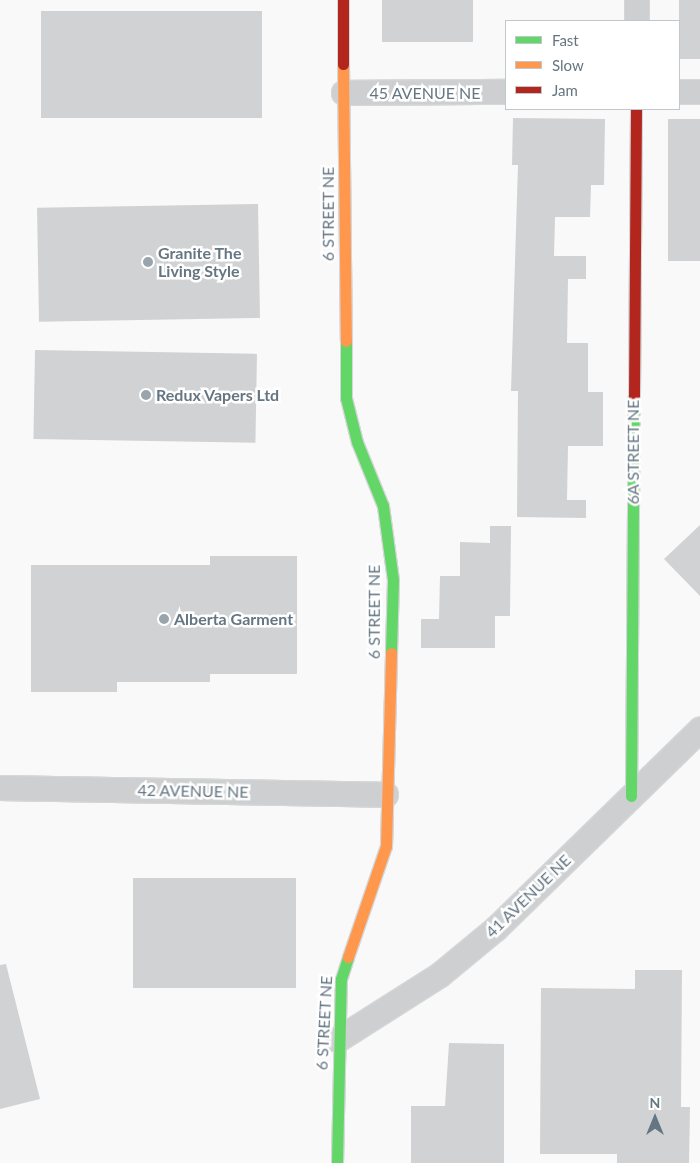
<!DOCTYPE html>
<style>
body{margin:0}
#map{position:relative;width:700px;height:1163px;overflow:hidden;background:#f9f9f9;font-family:Lato,sans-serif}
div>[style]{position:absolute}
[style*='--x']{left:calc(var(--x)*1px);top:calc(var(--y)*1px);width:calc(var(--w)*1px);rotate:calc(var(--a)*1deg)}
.building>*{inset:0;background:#d0d2d3;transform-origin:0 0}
.roads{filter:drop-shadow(1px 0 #d5d6d7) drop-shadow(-1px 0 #d5d6d7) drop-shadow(0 1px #d5d6d7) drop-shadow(0 -1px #d5d6d7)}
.street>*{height:24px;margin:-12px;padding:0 12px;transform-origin:12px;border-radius:12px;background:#cecfd0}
.fast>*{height:11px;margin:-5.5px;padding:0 5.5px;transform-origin:5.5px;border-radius:5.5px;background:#63d668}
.slow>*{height:11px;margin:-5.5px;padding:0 5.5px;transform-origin:5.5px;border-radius:5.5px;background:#ff974d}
.jam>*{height:11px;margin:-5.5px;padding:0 5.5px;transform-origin:5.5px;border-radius:5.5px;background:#b3261e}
.dots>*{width:14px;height:14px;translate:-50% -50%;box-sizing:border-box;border:2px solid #fff;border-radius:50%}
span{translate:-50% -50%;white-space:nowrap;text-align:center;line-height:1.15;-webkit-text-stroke:5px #fff;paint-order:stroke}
.street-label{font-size:16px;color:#657683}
.poi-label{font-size:16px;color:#657683;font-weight:700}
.left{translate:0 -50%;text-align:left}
.legend{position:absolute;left:505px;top:20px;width:175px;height:90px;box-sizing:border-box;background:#fff;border:1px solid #c1c8cd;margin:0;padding:6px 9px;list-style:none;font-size:15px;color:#657683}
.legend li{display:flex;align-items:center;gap:10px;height:25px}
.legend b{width:25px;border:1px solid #c1c8cd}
.north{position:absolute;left:630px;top:1093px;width:50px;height:50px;-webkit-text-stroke:4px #fff;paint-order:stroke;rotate:0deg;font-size:14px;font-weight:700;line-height:20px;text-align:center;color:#657683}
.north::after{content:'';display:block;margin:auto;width:18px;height:22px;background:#657683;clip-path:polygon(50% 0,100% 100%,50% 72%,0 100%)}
</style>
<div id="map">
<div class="building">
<div style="left:382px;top:0;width:91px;height:42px"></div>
<div style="left:679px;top:0;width:21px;height:59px"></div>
<div style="left:41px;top:11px;width:221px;height:107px"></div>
<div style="clip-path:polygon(513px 118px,605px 119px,604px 185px,591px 185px,590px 217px,555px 217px,554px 256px,586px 256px,586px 279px,568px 279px,567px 343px,588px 343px,588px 392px,603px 392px,603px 446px,568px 446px,567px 500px,586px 500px,586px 518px,517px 517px,518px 391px,511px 391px,518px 165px,512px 165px)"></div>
<div style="left:668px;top:119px;width:32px;height:142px"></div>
<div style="left:258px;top:204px;width:114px;height:221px;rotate:89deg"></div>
<div style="left:35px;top:350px;width:222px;height:89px;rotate:1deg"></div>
<div style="clip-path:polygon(700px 525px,700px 596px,664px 559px)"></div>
<div style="clip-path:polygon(490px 526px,511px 526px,510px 616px,495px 616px,495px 648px,421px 648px,421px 619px,439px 619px,440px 576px,460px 576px,460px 542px,490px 543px)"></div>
<div style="clip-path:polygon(210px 556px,297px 556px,297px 674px,210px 674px,210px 682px,117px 682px,117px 692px,31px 692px,31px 565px,210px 565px)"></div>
<div style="left:133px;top:878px;width:163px;height:110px"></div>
<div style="clip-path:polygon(6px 964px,40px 1099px,0 1109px,0 965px)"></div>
<div style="clip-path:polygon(635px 970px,682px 970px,681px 1107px,690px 1107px,689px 1163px,617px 1163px,617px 1154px,540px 1154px,541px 988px,635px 989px)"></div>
<div style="clip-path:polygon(449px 1043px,504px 1044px,504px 1163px,411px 1163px,411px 1106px,445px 1106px)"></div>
</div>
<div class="roads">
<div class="street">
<div style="--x:637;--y:21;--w:21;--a:-90"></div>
<div style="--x:679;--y:92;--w:21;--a:0"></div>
<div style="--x:344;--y:93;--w:162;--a:-0.4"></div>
<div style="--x:0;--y:788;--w:386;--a:1"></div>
<div style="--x:338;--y:1040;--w:120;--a:-32.4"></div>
<div style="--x:439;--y:976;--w:75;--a:-39.6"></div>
<div style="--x:497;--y:928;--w:284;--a:-44.3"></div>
</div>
<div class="fast">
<div style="--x:346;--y:341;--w:57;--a:90"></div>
<div style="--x:346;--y:398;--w:45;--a:76"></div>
<div style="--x:357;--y:442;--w:69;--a:67.9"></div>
<div style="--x:383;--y:506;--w:75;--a:82.3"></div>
<div style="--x:393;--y:580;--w:73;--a:91.6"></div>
<div style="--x:631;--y:796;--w:400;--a:-89.6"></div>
<div style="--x:337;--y:1163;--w:184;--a:-88.8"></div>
<div style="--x:341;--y:979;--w:23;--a:-72"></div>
</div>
<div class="slow">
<div style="--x:343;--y:64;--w:277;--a:89.4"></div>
<div style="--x:348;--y:957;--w:117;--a:-71.1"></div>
<div style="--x:386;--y:846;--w:193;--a:-88.5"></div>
</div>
<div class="jam">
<div style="--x:343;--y:0;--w:64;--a:90"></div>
<div style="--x:634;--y:396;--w:287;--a:-89.6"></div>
</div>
</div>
<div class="dots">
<div style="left:148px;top:262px;background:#99a4ac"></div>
<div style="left:146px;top:395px;background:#99a4ac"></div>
<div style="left:164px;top:619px;background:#99a4ac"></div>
</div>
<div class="street-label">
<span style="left:425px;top:93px">45 AVENUE NE</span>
<span style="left:328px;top:214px;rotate:-90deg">6 STREET NE</span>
<span style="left:633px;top:452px;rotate:-90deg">6A STREET NE</span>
<span style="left:374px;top:612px;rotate:-90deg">6 STREET NE</span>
<span style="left:193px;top:791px;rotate:1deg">42 AVENUE NE</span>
<span style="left:528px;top:896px;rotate:-44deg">41 AVENUE NE</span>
<span style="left:324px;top:1023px;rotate:-87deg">6 STREET NE</span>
</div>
<div class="poi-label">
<span class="left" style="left:158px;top:262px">Granite The<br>Living Style</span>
<span class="left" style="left:156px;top:395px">Redux Vapers Ltd</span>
<span class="left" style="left:174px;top:619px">Alberta Garment</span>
</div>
<ul class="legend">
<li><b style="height:6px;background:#63d668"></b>Fast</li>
<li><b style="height:6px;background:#ff974d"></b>Slow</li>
<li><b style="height:6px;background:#b3261e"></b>Jam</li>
</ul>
<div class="north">N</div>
</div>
